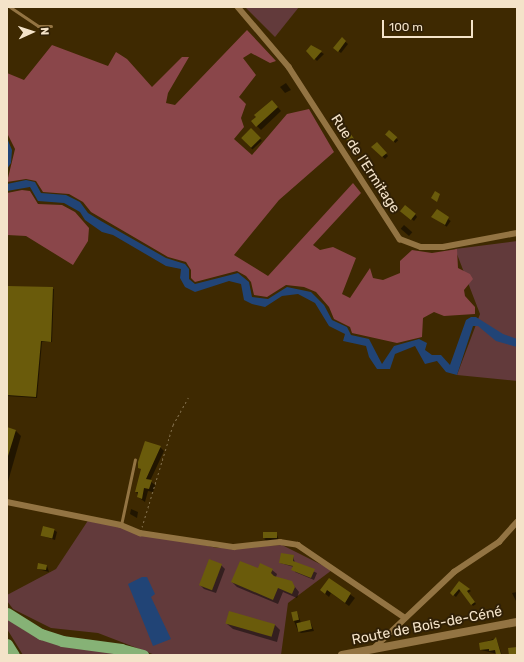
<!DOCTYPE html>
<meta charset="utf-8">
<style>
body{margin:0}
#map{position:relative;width:524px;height:662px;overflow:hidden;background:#3e2901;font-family:Rubik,sans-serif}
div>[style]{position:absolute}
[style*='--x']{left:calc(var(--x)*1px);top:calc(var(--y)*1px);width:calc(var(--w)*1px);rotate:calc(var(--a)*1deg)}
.green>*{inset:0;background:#623a3b}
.forest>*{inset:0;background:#8a464a}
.water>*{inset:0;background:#214476}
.shadow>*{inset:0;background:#0007;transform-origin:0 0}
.building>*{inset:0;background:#6a5b0b;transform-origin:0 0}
.path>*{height:1px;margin-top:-0.5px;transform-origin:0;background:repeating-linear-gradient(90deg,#806d4a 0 2px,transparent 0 5px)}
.lane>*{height:3px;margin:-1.5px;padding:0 1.5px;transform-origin:1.5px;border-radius:1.5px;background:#937443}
.street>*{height:5.5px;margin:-2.75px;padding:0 2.75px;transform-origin:2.75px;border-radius:2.75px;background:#937443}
.secondary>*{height:8px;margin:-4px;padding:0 4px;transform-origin:4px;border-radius:4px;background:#937443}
.highway>*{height:11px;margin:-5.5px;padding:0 5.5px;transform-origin:5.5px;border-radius:5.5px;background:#86b276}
span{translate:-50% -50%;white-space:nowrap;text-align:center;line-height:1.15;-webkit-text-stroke:4px #302006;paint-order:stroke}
.street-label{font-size:14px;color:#f4e3c9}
.frame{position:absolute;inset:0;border:8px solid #f4e3c9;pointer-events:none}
.north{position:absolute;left:12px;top:12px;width:40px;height:40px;-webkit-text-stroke:3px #302006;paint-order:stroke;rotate:87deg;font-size:11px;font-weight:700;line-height:16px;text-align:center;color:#f4e3c9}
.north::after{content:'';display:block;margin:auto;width:14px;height:18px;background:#f4e3c9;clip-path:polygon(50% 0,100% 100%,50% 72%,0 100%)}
.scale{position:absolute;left:382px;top:20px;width:91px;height:18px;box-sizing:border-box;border:2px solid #f4e3c9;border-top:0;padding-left:5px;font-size:12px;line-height:14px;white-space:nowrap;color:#f4e3c9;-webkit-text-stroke:3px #302006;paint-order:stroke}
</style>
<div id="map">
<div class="green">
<div style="clip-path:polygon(245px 7px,299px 7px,275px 37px)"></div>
<div style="clip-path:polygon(517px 241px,517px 381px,457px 375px,480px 314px,455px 249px)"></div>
<div style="clip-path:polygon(89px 519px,217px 548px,282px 545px,332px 570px,288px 603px,281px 655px,155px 655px,98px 633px,51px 628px,13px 609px,7px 601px,7px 595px,56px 569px)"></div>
<div style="clip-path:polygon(7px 619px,29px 633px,133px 655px,23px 655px,7px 629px)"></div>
</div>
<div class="forest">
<div style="clip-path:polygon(247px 30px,276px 61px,270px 63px,251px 53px,243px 58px,256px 75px,239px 97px,246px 104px,241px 118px,244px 127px,234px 139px,252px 155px,287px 114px,309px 109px,334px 152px,279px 200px,234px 255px,268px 276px,353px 183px,361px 193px,313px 245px,320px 250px,333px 247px,356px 258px,342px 294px,350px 298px,370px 268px,373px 278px,383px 280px,400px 273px,400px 261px,412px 250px,432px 253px,457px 249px,458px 268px,470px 274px,473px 279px,464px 290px,465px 296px,475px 307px,475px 314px,444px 316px,434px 312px,423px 318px,422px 337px,397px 343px,352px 333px,350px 327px,334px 319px,329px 307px,316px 292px,304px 287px,286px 285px,267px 297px,254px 295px,251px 282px,246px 276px,237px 271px,195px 282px,191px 278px,191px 270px,186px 262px,168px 257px,91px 212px,83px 202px,69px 194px,43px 192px,36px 181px,26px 179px,7px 182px,15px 149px,7px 133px,7px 73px,24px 80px,52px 45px,108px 66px,116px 52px,127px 59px,152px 87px,182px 57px,189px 57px,168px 93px,166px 103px,175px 105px)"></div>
<div style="clip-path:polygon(22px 190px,30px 191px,38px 204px,62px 205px,75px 212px,89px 228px,88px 241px,73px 265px,26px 236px,7px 235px,7px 193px)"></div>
</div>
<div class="water">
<div style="clip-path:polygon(7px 138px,12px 150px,11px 163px,7px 169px)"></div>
<div style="clip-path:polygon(26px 180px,35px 182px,41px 193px,66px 195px,80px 202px,88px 213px,101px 221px,166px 258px,185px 264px,189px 269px,189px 279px,195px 284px,238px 273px,249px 282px,252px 297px,268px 299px,287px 287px,311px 292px,324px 305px,332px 320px,347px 327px,351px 335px,369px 339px,382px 364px,394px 346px,419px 339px,427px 343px,425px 350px,432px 355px,441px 355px,450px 365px,466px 320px,471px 317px,476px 317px,503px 334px,517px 339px,517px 347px,496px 341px,478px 326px,473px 326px,457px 375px,446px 372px,437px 361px,425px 364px,415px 346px,395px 354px,390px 369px,377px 369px,369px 357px,366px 346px,343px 341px,345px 334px,329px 326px,315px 303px,298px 294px,282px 296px,265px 307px,252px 304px,244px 300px,241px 284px,229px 281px,195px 292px,185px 287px,180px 278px,181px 269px,166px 266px,113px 235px,102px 232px,85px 220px,80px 212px,64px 203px,38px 201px,30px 187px,7px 191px,7px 184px)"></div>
<div style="clip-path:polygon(142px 577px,147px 577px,155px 594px,151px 597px,171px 639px,153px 646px,128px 584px)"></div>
</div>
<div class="shadow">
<div style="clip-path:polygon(342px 39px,348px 44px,341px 53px,337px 50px)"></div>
<div style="clip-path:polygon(312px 47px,324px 54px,317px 61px,315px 59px)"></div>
<div style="clip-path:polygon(286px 83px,291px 90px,285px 93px,280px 87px)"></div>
<div style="clip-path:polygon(276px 105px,281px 111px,261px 130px,252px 121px)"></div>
<div style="left:251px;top:129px;width:16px;height:13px;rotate:47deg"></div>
<div style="left:389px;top:131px;width:13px;height:4px;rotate:45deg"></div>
<div style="clip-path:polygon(352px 136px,357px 143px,352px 146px,350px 143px)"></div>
<div style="clip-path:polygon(377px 143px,388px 156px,385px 159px,373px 147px)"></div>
<div style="left:437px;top:211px;width:17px;height:7px;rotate:36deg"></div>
<div style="clip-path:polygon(403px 212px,415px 214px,417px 217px,414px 221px)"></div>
<div style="left:404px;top:225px;width:11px;height:5px;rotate:41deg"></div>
<div style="clip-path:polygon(7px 287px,54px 289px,52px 342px,42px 342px,37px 398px,7px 396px)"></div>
<div style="clip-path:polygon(7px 428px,15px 430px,21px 436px,7px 485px)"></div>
<div style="clip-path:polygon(160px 447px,164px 451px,150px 481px,155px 485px,153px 492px,148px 491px,145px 502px,138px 497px,136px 491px,142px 470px,139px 467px)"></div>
<div style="clip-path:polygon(131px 509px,138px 512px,137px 518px,130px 514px)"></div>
<div style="clip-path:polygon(54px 530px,57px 532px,55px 540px,43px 536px)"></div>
<div style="clip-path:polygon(276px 533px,279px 540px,267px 541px,264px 539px)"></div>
<div style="clip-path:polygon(293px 556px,295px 563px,317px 573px,314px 580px,295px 572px,294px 567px,280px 563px)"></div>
<div style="clip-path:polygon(221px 565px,225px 569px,216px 593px,204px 589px,200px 585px)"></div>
<div style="clip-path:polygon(47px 566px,49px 572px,38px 569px)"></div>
<div style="clip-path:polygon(258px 569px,272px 570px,277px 574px,276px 577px,291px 582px,299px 592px,297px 598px,283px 592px,278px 604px,237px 587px,232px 582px)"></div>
<div style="clip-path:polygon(329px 579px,355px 598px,349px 606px,331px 593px,329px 597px,321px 590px)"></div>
<div style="clip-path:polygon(460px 582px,471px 591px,468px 593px,476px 604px,473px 606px,461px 590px,456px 597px,451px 593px)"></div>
<div style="clip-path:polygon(517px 592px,517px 601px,516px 601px,512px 593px)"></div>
<div style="clip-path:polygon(297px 612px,301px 623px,310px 621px,314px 631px,301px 633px,298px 631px,294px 621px)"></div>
<div style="clip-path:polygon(227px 624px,275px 625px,280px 630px,277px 642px,233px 629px)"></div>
<div style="clip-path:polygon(496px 638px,502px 655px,481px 650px,480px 644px)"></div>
</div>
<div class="building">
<div style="clip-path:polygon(342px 37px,346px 41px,338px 52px,333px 48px)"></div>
<div style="clip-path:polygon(311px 45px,322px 51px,314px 60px,306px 51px)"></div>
<div style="clip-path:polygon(272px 100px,278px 107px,256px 127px,251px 121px,256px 117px,254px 115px)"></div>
<div style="left:251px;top:128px;width:14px;height:14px;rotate:45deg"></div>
<div style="left:389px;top:130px;width:11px;height:6px;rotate:41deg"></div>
<div style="clip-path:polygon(350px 133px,355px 140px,349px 144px,344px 136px)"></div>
<div style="clip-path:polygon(377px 142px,387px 153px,382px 157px,371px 147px)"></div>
<div style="clip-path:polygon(435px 191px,440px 194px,437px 202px,431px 198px)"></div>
<div style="left:405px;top:205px;width:14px;height:8px;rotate:39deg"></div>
<div style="clip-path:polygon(437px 209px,449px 217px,445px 225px,431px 217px)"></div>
<div style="clip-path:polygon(7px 286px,53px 287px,51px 342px,41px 341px,36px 397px,7px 395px)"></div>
<div style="clip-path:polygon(7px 427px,16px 430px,8px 456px,7px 456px)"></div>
<div style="clip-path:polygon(145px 441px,161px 446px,146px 479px,152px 480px,149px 489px,144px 488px,142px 499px,137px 497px,138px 492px,135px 492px,141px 469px,138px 468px,138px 462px)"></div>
<div style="left:43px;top:526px;width:12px;height:10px;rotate:14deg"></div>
<div style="left:277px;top:532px;width:6px;height:14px;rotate:90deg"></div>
<div style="clip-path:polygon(281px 553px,294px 555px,293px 561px,315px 569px,311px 578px,291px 570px,293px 566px,279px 563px)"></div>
<div style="left:209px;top:559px;width:14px;height:28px;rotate:21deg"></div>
<div style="clip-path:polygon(240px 561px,258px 568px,260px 563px,273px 569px,271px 573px,274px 576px,292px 581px,295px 587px,292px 594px,278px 588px,273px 600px,231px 582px)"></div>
<div style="clip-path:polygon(38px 563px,47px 565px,46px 570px,37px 569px)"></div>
<div style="clip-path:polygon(329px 578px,351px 593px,345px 603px,327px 590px,325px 594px,320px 590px)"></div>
<div style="clip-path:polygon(459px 581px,470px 589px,467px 591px,475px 602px,471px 605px,459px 589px,453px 596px,450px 593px)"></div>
<div style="left:229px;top:611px;width:48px;height:13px;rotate:16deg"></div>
<div style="left:297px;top:611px;width:9px;height:6px;rotate:77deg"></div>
<div style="left:310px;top:620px;width:9px;height:14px;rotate:77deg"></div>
<div style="clip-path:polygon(496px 637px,501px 654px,496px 655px,495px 650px,489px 651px,489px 649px,480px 650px,479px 643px,493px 640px)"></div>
<div style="clip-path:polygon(517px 647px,517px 655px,509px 655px,508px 648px)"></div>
</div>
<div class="path">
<div style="--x:142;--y:527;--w:107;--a:-73.1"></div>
<div style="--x:173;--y:425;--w:33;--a:-61"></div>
</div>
<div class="lane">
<div style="--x:10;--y:7;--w:34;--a:34"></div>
<div style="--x:38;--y:26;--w:13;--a:0"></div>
<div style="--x:121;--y:525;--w:67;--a:-78"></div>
</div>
<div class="street">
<div style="--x:238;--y:7;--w:79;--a:49.6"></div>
<div style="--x:289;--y:67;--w:205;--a:57.2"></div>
<div style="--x:400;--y:239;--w:22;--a:21"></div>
<div style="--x:421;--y:247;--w:22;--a:0"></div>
<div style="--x:443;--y:247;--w:75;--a:-10.7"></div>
<div style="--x:7;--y:502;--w:116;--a:11.4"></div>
<div style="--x:121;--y:525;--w:21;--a:23"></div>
<div style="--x:140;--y:533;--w:95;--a:8.5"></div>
<div style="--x:234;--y:547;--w:46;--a:-6.2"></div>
<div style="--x:280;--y:542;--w:18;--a:9"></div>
<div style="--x:298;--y:545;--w:128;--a:34.2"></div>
<div style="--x:373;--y:649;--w:112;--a:-43.5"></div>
<div style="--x:454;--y:572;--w:54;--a:-33.7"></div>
<div style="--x:499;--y:542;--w:27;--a:-48"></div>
</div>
<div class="secondary">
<div style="--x:342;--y:655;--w:178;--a:-10.7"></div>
</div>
<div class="highway">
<div style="--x:7;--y:613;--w:40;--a:32"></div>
<div style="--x:41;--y:634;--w:22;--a:18"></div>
<div style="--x:62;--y:641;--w:60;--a:7.7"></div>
<div style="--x:121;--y:649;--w:23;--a:15"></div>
<div style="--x:7;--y:644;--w:13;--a:58"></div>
</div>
<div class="street-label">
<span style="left:365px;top:164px;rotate:57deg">Rue de l'Ermitage</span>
<span style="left:427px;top:626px;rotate:-11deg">Route de Bois-de-Céné</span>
</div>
<div class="frame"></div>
<div class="north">N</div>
<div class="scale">100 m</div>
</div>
